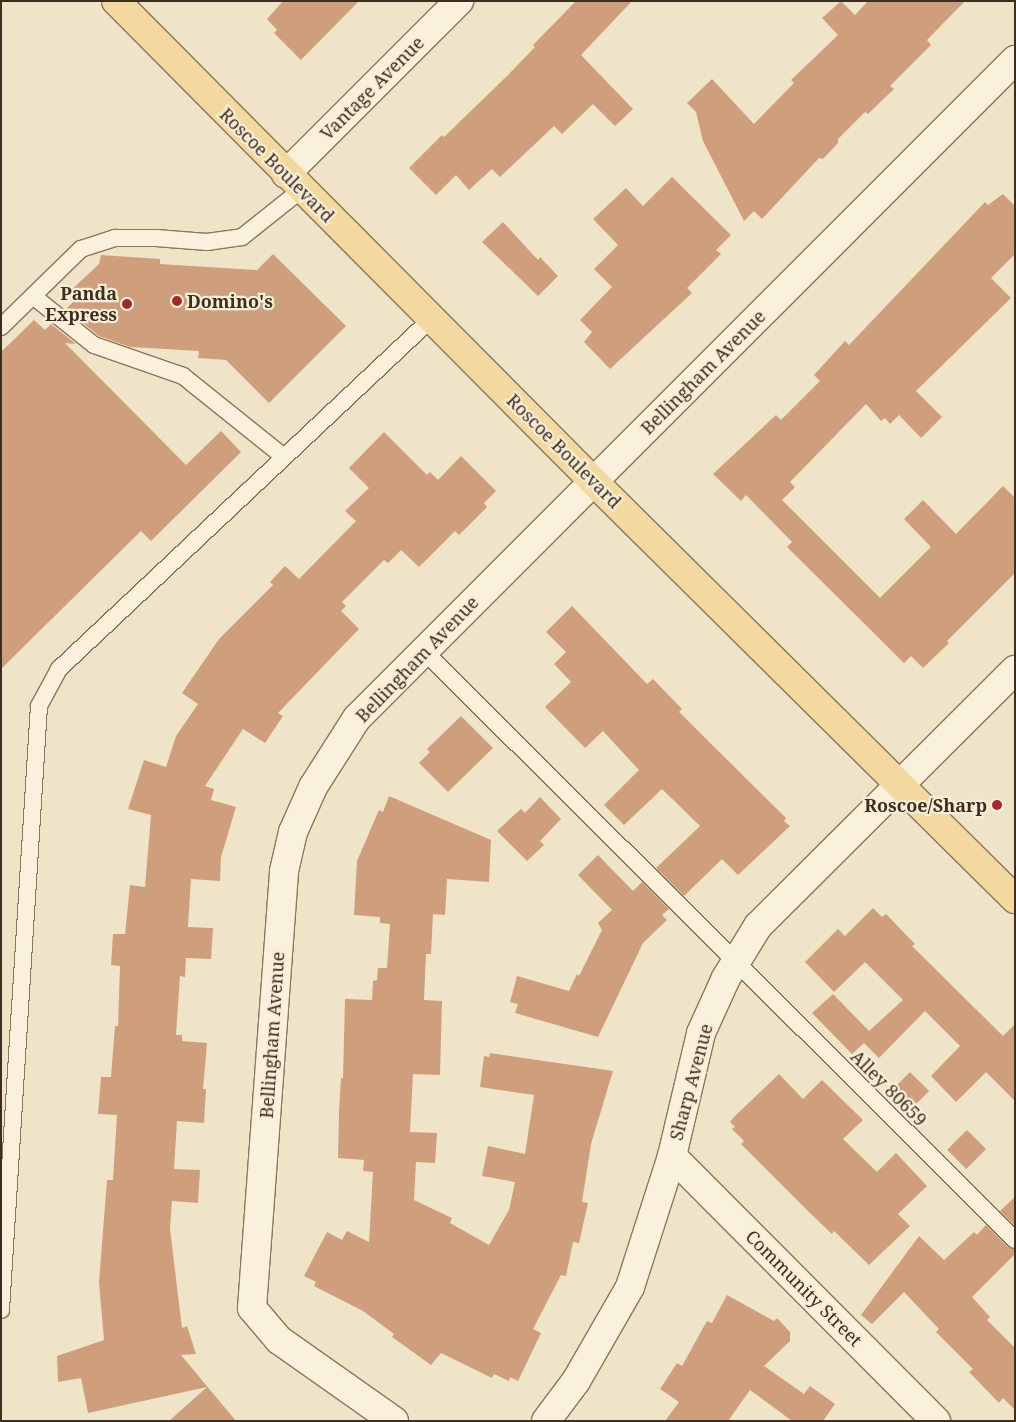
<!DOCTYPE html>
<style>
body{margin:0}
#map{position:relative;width:1016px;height:1422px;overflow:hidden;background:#f0e4c8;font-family:"Noto Serif",serif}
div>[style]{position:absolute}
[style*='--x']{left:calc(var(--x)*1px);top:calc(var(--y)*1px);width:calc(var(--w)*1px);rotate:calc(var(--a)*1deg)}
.building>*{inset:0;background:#cf9f7d;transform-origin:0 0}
.roads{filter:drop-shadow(1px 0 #8d765c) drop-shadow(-1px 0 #8d765c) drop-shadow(0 1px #8d765c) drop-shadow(0 -1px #8d765c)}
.lane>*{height:16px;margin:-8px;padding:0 8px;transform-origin:8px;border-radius:8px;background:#faf1dc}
.street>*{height:28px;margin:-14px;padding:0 14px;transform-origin:14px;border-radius:14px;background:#faf1dc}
.primary>*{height:28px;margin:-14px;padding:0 14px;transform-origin:14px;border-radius:14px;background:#f3d9a0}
.dots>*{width:14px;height:14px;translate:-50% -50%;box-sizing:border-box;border:2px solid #f7eed8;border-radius:50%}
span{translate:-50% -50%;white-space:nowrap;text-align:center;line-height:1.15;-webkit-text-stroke:4.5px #f7eed8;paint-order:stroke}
.street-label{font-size:18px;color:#3d2e20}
.poi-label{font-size:18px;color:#3d2e20;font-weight:700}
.right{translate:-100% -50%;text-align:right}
.left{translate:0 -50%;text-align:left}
.frame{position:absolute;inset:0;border:2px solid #3d2e20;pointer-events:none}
</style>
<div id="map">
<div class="building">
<div style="clip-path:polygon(283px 1px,359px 1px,301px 60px,274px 33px,277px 30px,267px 19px)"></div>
<div style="clip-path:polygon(576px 1px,632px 1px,581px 55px,633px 109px,615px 126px,593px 104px,562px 134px,554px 126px,500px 177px,492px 169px,469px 190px,456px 175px,436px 195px,409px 168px,442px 135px,444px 137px,507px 76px,535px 47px,533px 45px)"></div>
<div style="clip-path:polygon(841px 1px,855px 15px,868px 1px,965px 1px,927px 40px,931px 45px,890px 86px,894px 89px,868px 114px,865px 112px,838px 139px,838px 143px,823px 159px,819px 158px,762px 219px,754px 211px,744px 221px,703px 141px,696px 112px,687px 103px,712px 79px,754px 124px,794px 83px,791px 80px,838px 35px,822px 18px)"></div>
<div style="clip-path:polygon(672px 177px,731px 235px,716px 250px,721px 254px,687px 288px,692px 293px,610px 369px,584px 342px,592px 332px,580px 320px,612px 287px,594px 269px,618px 245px,593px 219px,626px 188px,643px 206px)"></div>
<div style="clip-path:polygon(1003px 194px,1015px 206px,1015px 254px,991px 278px,1011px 298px,916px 391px,942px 417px,921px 438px,899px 415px,890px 424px,885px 418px,881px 421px,866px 404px,790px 482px,795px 487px,782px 500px,880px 598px,931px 547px,904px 519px,923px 500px,956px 534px,1003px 486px,1015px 498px,1015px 573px,947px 641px,949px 643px,923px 668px,911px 656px,904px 663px,787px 547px,792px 542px,746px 495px,741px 501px,713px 474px,776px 415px,781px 420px,820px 381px,814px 375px,845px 341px,849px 345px,985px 202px,988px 205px)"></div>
<div style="clip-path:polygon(503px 222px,538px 260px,540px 257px,558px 276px,538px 296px,482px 242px)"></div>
<div style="clip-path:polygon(273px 254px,346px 326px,269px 403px,226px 360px,198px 358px,199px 351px,130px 347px,99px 336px,66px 309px,76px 299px,69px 292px,99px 264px,101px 255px,160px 259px,160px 264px,257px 270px)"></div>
<div style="clip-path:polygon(34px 320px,45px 330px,51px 324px,76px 344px,65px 343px,186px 465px,221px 431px,241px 452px,151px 541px,141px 531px,1px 669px,1px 352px)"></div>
<div style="clip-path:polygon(384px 432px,427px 475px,430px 472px,438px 480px,461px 456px,496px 491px,484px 503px,487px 507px,459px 535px,455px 531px,419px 567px,401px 550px,388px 563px,384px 560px,342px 602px,346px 606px,341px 611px,359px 629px,278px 713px,283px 716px,265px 743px,243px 729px,205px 786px,214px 789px,211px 800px,236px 807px,221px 857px,220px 881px,191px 879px,188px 927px,213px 928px,211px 959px,186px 958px,185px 977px,180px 976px,176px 1035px,182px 1035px,182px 1041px,207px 1043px,203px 1089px,206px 1089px,204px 1123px,177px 1121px,174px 1169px,200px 1170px,198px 1203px,172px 1201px,170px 1229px,182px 1328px,187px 1326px,196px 1354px,181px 1355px,236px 1421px,169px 1421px,207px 1387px,88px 1413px,81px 1378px,58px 1382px,57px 1356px,104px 1340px,99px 1282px,107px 1180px,113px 1180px,117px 1115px,98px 1114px,101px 1077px,111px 1077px,115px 1026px,118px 1026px,120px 966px,111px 965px,113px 934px,125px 934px,130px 885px,145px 887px,151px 815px,128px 809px,144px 760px,166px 767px,176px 736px,198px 704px,182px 693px,219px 639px,273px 585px,270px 582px,285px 566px,299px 579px,356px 521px,345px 511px,369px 488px,349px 468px)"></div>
<div style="clip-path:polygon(572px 606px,647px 684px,653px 679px,682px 709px,679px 712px,786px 818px,784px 821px,790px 826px,738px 875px,722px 859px,684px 896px,656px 868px,700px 826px,662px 789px,624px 825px,604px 805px,639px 770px,603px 731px,585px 748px,545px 707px,571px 682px,554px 664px,566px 652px,546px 632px)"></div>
<div style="clip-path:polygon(461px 716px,493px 748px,448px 792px,419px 763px,430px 752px,427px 749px)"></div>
<div style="clip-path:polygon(389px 796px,491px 840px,489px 882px,447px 879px,445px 915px,433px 914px,431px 954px,426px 954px,424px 1000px,442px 1001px,440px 1075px,413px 1074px,410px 1132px,437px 1133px,435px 1163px,416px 1162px,414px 1200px,452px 1218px,450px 1223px,489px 1245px,509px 1210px,515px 1182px,482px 1176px,488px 1146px,525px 1154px,534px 1095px,480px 1087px,484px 1056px,489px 1057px,490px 1053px,613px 1071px,591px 1144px,582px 1202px,588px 1203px,579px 1243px,573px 1242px,566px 1276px,561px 1275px,533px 1329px,541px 1333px,518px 1381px,510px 1377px,509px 1381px,494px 1374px,492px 1378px,441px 1353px,431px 1365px,392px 1337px,394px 1334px,363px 1311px,314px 1286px,316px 1282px,304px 1276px,327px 1232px,342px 1240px,347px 1231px,369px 1242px,373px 1172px,363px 1171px,364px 1160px,338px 1158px,339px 1112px,341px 1078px,343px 1078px,345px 999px,372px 1000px,373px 981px,377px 980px,378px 968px,387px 968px,390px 924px,380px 923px,380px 917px,354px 915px,357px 861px,379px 810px,383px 812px)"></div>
<div style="clip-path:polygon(540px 797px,561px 819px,540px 841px,544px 845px,527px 861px,497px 831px,514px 815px,521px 809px,525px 813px)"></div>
<div style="clip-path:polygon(598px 855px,633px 891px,642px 882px,669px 909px,662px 915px,667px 920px,643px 943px,598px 1037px,515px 1013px,518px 1004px,510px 1002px,517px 976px,569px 991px,577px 974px,579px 976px,602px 930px,598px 923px,612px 910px,578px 875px)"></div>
<div style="clip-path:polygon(873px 908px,882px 917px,886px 914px,915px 944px,912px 946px,1003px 1036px,1015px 1024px,1015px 1101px,986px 1072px,956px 1102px,931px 1076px,960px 1046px,925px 1011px,879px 1058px,864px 1043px,852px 1054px,812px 1013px,833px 994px,869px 1031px,903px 1000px,865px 962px,834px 992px,805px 962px,838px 929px,845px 936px)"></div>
<div style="left:910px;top:1072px;width:27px;height:28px;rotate:45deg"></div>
<div style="clip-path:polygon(779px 1074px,803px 1099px,822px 1080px,863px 1120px,843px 1139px,877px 1172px,896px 1153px,927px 1186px,898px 1214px,910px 1226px,869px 1265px,834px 1231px,832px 1234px,811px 1214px,741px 1144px,744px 1141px,732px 1129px,735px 1127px,730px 1122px,735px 1116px)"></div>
<div style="left:967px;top:1130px;width:27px;height:28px;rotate:45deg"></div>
<div style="clip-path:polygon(1015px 1197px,1015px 1226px,1000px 1211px)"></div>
<div style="clip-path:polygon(986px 1225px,1008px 1247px,1015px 1250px,1015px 1254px,972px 1297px,990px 1317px,987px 1320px,1015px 1348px,1015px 1410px,1003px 1398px,999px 1403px,969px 1372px,973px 1369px,936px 1332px,939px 1329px,904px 1292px,872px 1324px,861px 1315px,919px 1236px,944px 1260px,974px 1232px,977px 1235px)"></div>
<div style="clip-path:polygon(727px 1295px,774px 1321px,777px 1318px,790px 1332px,790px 1341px,764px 1366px,804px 1394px,810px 1386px,835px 1404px,823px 1421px,792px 1421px,750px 1390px,728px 1421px,665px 1421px,679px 1402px,660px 1389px,677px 1363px,682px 1366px,707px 1321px,712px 1323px)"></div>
</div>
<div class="roads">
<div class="lane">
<div style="--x:33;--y:296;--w:78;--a:38.8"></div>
<div style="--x:94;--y:345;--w:94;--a:19.2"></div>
<div style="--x:183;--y:376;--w:129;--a:38.7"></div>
<div style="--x:1;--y:327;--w:112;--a:-44.3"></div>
<div style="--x:81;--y:249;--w:36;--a:-18"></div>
<div style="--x:115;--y:238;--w:41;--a:0"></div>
<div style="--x:156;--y:238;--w:51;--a:4.5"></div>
<div style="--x:207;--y:242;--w:35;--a:-8"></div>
<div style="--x:242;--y:237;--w:75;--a:-38.5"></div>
<div style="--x:424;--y:651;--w:834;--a:44.9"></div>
<div style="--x:1;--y:1310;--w:605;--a:-86.4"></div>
<div style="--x:39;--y:706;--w:42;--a:-61.6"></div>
<div style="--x:59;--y:669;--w:511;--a:-43.25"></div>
</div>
<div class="street">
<div style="--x:286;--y:174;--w:245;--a:-45"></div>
<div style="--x:672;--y:1156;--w:374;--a:45.1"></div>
<div style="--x:394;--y:1421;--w:141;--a:-144.8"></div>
<div style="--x:279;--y:1340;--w:42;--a:-130.2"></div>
<div style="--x:252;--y:1308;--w:438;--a:-85.8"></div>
<div style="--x:284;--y:871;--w:40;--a:-77"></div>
<div style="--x:293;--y:832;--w:49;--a:-66"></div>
<div style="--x:313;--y:787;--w:82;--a:-57.5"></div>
<div style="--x:357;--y:718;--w:931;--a:-45"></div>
<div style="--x:546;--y:1421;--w:50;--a:-53.1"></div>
<div style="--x:576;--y:1381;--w:108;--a:-60.1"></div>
<div style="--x:630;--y:1287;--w:138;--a:-72.2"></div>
<div style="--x:672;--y:1156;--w:126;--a:-76.7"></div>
<div style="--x:701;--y:1033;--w:60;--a:-65.6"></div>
<div style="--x:726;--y:978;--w:61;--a:-58.4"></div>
<div style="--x:758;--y:926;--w:363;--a:-44.9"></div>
</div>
<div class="primary">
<div style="--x:116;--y:1;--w:678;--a:45.18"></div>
<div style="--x:594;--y:482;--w:593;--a:44.73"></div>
</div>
</div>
<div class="dots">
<div style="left:177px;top:301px;background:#9e2a2b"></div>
<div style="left:127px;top:304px;background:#9e2a2b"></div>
<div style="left:997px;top:805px;background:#9e2a2b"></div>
</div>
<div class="street-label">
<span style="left:372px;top:88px;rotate:-45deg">Vantage Avenue</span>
<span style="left:277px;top:165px;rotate:45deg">Roscoe Boulevard</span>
<span style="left:703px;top:372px;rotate:-45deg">Bellingham Avenue</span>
<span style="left:564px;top:451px;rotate:45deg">Roscoe Boulevard</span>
<span style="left:417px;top:659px;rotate:-46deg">Bellingham Avenue</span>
<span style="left:272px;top:1035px;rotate:-86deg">Bellingham Avenue</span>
<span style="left:691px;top:1082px;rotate:-75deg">Sharp Avenue</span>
<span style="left:889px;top:1088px;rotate:45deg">Alley 80659</span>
<span style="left:804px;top:1288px;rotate:45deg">Community Street</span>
</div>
<div class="poi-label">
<span class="right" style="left:117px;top:304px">Panda<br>Express</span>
<span class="left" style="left:187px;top:301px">Domino's</span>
<span class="right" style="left:987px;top:805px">Roscoe/Sharp</span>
</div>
<div class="frame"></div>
</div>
